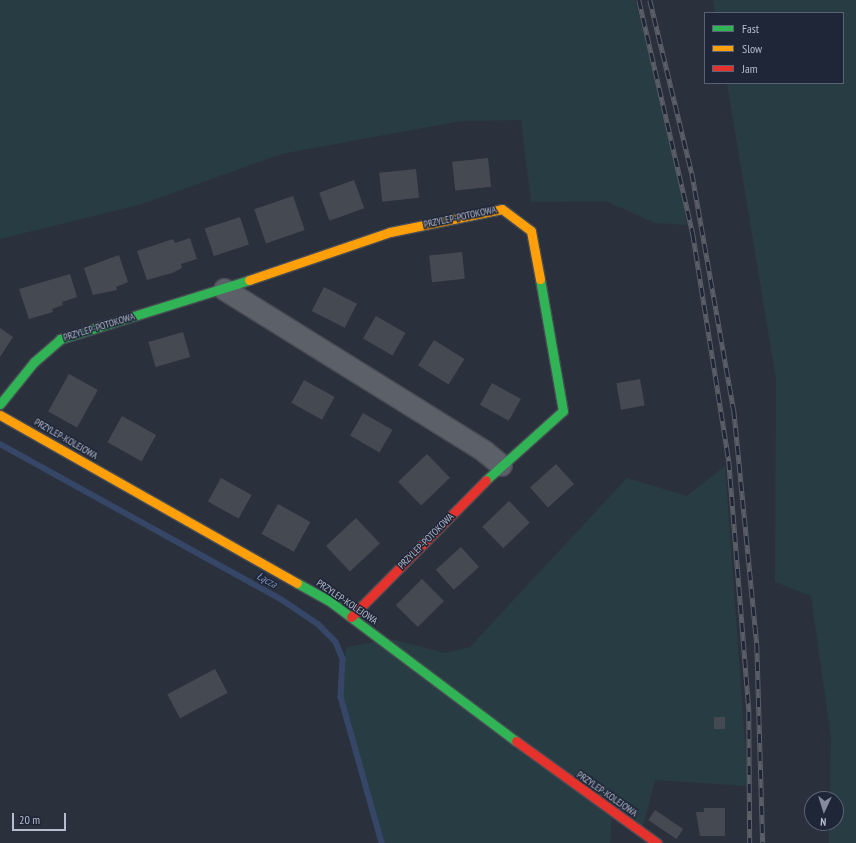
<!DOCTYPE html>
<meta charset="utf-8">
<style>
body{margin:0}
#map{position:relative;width:856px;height:843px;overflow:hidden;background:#2b313c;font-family:"PT Sans Narrow",sans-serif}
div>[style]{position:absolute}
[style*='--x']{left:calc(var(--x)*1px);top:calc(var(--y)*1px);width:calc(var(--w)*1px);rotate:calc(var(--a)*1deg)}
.green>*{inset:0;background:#283c43}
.stream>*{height:5.5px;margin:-2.75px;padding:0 2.75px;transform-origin:2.75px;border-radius:2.75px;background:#364667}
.building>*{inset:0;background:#444952;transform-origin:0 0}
.roads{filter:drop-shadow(1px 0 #484c54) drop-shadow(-1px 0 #484c54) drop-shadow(0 1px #484c54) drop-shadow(0 -1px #484c54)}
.street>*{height:21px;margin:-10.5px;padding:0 10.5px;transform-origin:10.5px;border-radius:10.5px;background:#5c6069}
.fast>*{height:9px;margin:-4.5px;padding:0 4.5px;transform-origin:4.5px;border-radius:4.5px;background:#30b455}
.slow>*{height:9px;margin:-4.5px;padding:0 4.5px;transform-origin:4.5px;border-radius:4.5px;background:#ff9f0a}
.jam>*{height:9px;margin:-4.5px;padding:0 4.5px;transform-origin:4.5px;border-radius:4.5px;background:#e5322d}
.rail>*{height:4.5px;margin-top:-2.25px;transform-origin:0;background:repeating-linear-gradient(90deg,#1e2638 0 9px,#5a5e67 0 18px);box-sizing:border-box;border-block:1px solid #5a5e67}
span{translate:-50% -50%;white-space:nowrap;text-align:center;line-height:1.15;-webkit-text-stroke:3px #1e2638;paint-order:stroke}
.street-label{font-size:10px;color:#b6bccc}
.water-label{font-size:11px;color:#7c8fb5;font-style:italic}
.legend{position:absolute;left:704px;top:12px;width:140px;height:72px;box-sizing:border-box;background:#1e2638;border:1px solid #5b6273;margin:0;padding:5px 7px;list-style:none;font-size:12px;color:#b6bccc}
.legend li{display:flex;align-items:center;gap:8px;height:20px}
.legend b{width:20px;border:1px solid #5b6273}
.north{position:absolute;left:804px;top:791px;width:40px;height:40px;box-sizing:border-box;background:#1e2638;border:1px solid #5b6273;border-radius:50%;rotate:184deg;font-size:11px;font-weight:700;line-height:16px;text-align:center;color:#b6bccc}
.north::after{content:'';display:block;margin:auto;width:14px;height:18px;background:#858b9a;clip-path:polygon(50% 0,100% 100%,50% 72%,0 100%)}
.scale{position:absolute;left:12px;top:813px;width:54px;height:18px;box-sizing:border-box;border:2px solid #b6bccc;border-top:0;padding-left:5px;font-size:12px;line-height:14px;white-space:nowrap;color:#b6bccc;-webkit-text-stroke:3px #1e2638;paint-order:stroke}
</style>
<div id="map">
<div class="green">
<div style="clip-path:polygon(0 0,635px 0,670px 133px,687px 225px,655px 223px,606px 201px,531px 202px,521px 120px,461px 121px,281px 154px,142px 204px,0 239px)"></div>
<div style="clip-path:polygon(713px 0,856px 0,856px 843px,829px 843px,829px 823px,836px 823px,836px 799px,830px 799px,831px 737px,811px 596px,775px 582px,776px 379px,727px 83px,843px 83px,843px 13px,715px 13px)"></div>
<div style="clip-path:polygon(725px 466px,748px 786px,655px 780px,643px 827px,612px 813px,610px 843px,382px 843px,341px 697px,339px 680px,347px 647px,391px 639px,445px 653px,470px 647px,627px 478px,687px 496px)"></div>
</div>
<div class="stream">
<div style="--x:0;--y:444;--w:321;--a:28.9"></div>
<div style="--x:281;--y:599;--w:45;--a:34"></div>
<div style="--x:318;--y:624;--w:25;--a:45"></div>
<div style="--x:336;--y:642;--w:18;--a:68"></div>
<div style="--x:343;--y:659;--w:38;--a:93"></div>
<div style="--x:341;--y:697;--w:152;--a:74.3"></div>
</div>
<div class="building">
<div style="left:488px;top:158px;width:29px;height:36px;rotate:84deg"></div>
<div style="left:416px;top:169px;width:29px;height:37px;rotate:84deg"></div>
<div style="left:354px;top:180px;width:30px;height:37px;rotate:70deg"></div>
<div style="left:293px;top:196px;width:36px;height:41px;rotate:71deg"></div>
<div style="left:240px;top:217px;width:29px;height:37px;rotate:72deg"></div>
<div style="clip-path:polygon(190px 238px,197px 259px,181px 264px,182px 268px,172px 273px,147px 280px,137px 251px,173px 239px,175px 243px)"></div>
<div style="left:462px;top:252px;width:27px;height:33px;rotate:84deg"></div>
<div style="clip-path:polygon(119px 255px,128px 282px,116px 287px,117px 290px,93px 295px,84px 268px)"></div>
<div style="clip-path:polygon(70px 274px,77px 297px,62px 302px,63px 305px,52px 309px,53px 312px,29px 319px,19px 289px)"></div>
<div style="left:324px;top:287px;width:37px;height:27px;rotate:27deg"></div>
<div style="left:376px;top:316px;width:34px;height:26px;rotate:30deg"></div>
<div style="clip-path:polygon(0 328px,13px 337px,0 357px)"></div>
<div style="left:183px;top:332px;width:26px;height:36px;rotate:74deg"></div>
<div style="left:434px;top:340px;width:36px;height:30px;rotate:32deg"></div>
<div style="left:69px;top:374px;width:33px;height:43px;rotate:29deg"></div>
<div style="left:640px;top:379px;width:27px;height:24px;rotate:80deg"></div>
<div style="left:304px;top:380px;width:35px;height:26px;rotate:29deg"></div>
<div style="left:492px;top:383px;width:33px;height:25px;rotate:29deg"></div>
<div style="left:363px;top:413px;width:34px;height:26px;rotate:30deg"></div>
<div style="left:122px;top:416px;width:39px;height:30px;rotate:29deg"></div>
<div style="left:427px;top:454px;width:33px;height:40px;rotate:46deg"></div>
<div style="left:556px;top:464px;width:27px;height:35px;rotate:48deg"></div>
<div style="left:221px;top:478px;width:35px;height:27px;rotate:29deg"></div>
<div style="left:509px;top:501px;width:30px;height:37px;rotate:46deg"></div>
<div style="left:278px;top:504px;width:37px;height:34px;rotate:29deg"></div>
<div style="left:356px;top:518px;width:35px;height:41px;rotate:47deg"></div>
<div style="left:461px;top:547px;width:27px;height:34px;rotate:48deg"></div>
<div style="left:422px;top:579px;width:31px;height:37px;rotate:45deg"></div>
<div style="left:215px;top:669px;width:27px;height:54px;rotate:62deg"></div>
<div style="left:714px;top:717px;width:11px;height:12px"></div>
<div style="clip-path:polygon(704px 808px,725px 808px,725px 836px,700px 836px,696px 812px,704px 812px)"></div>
<div style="left:655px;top:810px;width:34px;height:12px;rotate:34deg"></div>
</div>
<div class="roads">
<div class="street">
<div style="--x:224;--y:289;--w:306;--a:31.9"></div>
<div style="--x:484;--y:451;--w:22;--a:39"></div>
</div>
<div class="fast">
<div style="--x:0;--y:404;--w:54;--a:-51"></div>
<div style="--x:34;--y:362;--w:35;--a:-41"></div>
<div style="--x:60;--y:339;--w:198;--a:-17.3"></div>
<div style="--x:486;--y:480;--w:103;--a:-41.9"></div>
<div style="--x:563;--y:411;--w:134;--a:-99.9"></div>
<div style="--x:297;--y:583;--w:35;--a:29"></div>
<div style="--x:328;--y:600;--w:235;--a:36.9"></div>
</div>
<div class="slow">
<div style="--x:249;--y:280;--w:149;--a:-18.8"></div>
<div style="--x:390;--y:232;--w:114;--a:-11.6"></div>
<div style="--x:502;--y:209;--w:36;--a:37"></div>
<div style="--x:531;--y:231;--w:49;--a:79.4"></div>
<div style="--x:0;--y:415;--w:341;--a:29.5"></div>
</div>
<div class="jam">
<div style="--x:351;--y:617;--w:192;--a:-45.4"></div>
<div style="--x:516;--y:741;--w:174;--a:35.9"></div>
</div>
</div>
<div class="rail">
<div style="--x:639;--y:0;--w:240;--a:77"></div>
<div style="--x:693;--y:234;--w:230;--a:81"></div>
<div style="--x:729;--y:461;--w:252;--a:85.4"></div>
<div style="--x:749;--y:712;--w:131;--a:89.6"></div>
<div style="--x:650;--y:0;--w:178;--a:76.4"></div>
<div style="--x:692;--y:173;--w:241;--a:80"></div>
<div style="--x:734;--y:410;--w:235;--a:84.4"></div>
<div style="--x:757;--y:644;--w:199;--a:88.3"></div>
</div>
<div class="street-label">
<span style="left:460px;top:217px;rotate:-12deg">PRZYLEP-POTOKOWA</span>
<span style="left:99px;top:327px;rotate:-17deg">PRZYLEP-POTOKOWA</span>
<span style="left:66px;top:439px;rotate:30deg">PRZYLEP-KOLEJOWA</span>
<span style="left:426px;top:541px;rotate:-45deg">PRZYLEP-POTOKOWA</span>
<span style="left:347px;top:602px;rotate:34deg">PRZYLEP-KOLEJOWA</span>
<span style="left:607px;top:794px;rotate:35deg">PRZYLEP-KOLEJOWA</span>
</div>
<div class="water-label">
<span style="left:267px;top:580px;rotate:29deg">Łącza</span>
</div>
<ul class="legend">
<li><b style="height:5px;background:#30b455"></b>Fast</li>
<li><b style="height:5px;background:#ff9f0a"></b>Slow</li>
<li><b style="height:5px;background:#e5322d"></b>Jam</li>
</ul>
<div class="north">N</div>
<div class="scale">20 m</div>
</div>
